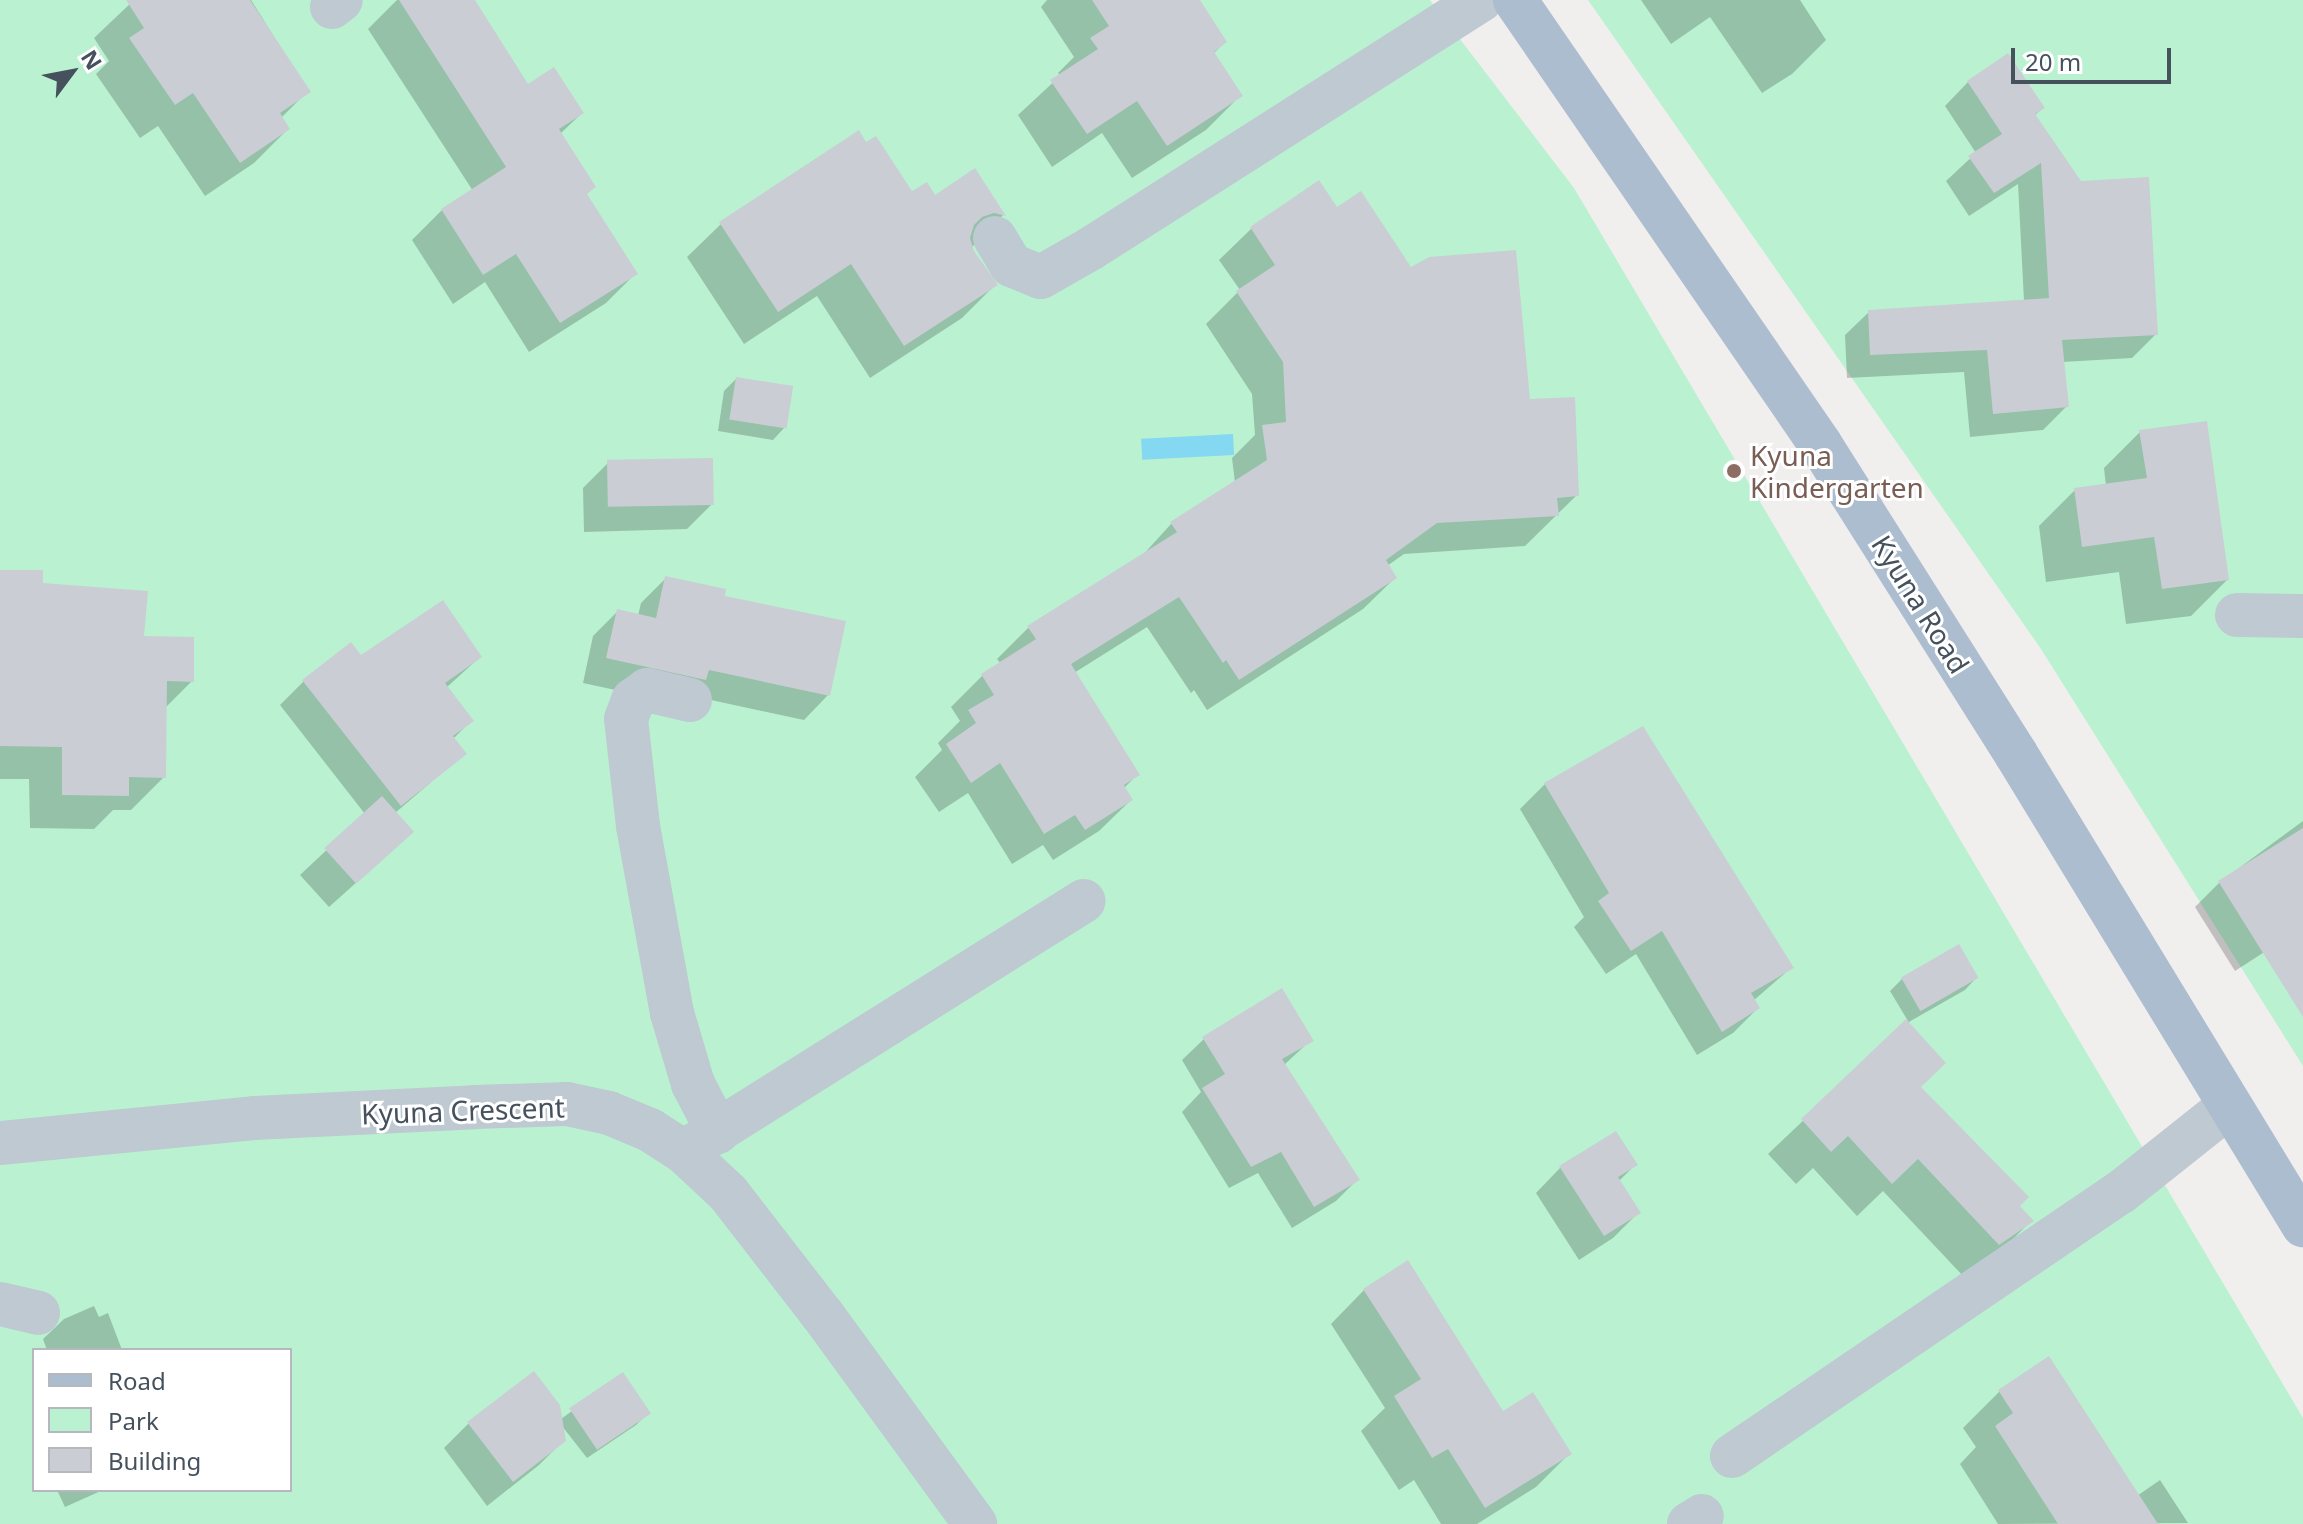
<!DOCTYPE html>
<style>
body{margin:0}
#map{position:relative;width:2303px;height:1524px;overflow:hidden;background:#f1eeee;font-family:"Noto Sans",sans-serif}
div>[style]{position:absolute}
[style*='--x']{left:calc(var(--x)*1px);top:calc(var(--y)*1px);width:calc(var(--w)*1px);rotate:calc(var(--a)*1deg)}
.green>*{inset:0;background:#baf2d1}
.water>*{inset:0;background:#84d8f1;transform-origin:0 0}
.shadow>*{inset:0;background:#0003}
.building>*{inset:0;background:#cacdd4;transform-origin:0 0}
.minor>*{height:44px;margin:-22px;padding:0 22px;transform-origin:22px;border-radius:22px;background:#bec9d1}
.major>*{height:44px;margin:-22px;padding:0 22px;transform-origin:22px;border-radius:22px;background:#acbdcf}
.dots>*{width:22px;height:22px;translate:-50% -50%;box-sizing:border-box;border:4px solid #fff;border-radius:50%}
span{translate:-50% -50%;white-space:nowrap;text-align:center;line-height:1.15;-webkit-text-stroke:6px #fff;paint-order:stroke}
.education-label{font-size:28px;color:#785e54}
.left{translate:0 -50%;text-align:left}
.street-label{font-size:28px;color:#45515d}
.legend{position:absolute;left:32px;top:1348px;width:260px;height:144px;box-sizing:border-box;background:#fff;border:2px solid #b5b9be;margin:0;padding:10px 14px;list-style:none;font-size:24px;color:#45515d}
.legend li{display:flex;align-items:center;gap:16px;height:40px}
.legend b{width:40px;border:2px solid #b5b9be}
.north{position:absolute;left:32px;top:32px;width:80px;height:80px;-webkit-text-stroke:6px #fff;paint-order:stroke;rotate:58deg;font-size:22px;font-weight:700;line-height:32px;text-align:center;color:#45515d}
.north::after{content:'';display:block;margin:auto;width:28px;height:36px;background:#45515d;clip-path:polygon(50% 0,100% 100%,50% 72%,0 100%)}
.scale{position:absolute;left:2011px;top:48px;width:160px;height:36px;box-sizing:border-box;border:4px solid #45515d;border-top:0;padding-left:10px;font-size:24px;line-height:28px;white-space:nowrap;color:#45515d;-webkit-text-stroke:6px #fff;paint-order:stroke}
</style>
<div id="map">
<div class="green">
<div style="clip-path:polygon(evenodd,0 0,1430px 0,1574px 188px,2303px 1418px,2303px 1524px,0 1524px,0 0,34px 1350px,290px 1350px,290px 1490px,34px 1490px,34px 1350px)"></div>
<div style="clip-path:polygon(1588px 0,2303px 0,2303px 1066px,2041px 649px)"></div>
</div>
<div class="water">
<div style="left:1233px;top:434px;width:21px;height:92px;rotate:87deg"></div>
</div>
<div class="shadow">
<div style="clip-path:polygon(134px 0,251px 0,308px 91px,281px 118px,288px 129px,254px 163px,205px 196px,158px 126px,140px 138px,96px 74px,109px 61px,94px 38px)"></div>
<div style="clip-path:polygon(397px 0,473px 0,527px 87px,582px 113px,560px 134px,586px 195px,636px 273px,606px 303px,529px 352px,485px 282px,453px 304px,412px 240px,442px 210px,473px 191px,368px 29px)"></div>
<div style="clip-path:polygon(1047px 0,1197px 0,1225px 42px,1213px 54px,1240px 96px,1206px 130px,1132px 178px,1102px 133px,1052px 167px,1018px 115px,1060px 76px,1058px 73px,1074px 57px,1041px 7px)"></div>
<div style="clip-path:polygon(1641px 0,1800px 0,1826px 40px,1792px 74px,1762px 93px,1710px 17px,1671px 44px)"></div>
<div style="clip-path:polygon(1968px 82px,2043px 108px,2034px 116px,2156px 334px,2132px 358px,2062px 362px,2067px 406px,2043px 430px,1970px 437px,1964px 372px,1847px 378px,1845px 335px,1869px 312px,2024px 301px,2018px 184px,1969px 216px,1946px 181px,1976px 153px,1945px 106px)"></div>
<div style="clip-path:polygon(975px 171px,1003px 215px,971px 248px,995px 285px,962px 318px,870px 378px,817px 296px,744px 344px,687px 257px,721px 224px,911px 194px,934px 198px)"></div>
<div style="clip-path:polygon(1318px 183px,1336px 210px,1410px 270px,1528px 401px,1577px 495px,1525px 546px,1404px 554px,1387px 566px,1395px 578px,1363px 609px,1207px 710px,1194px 690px,1191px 693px,1147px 627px,1074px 673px,1137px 775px,1124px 788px,1131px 800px,1099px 831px,1053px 860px,1043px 845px,1012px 864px,968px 793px,939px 812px,915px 777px,942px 750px,938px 743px,960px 721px,951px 707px,982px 676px,1001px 664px,997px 659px,1029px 627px,1141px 557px,1171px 524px,1235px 483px,1232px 458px,1255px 435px,1252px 394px,1206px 324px,1240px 290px,1219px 260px,1251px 229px)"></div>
<div style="clip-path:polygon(736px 379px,785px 427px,773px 440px,718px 431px,724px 391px)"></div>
<div style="clip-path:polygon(2140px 432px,2227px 580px,2191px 616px,2126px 624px,2119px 572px,2046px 582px,2039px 526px,2075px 490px,2106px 486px,2104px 468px)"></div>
<div style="clip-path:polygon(608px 463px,712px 504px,687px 529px,584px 532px,583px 488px)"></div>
<div style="clip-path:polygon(0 572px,41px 585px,142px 638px,192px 681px,165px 708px,164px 777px,131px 810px,113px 810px,94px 829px,30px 828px,29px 779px,0 779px)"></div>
<div style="clip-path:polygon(666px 578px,723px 597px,828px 695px,804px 720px,688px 695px,680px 704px,583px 683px,593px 636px,618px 611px,638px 616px,641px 603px)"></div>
<div style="clip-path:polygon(480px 657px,446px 688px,471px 721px,453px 739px,464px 754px,395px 813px,386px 856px,329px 907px,300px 875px,365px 814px,280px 705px,304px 681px,360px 658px)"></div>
<div style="clip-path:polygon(1545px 784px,1791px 968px,1753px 1001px,1758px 1008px,1733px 1033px,1697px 1055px,1636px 954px,1606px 974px,1574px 927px,1584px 917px,1520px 809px)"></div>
<div style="clip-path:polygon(2303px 821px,2303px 927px,2235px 971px,2195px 907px,2220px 882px)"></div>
<div style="clip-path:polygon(1977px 977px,1965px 990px,1907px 1023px,1919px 1088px,2031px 1221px,1998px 1254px,1964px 1277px,1883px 1191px,1857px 1216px,1813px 1168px,1796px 1184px,1768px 1154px,1908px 1021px,1890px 991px,1902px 979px)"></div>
<div style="clip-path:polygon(1204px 1039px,1311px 1040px,1284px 1065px,1358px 1179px,1336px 1201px,1292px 1228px,1258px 1173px,1229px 1188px,1182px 1112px,1201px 1092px,1182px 1060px)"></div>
<div style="clip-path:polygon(1635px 1165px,1618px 1182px,1638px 1213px,1613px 1238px,1579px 1260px,1536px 1193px,1560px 1168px)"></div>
<div style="clip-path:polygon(1364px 1290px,1502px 1414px,1569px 1454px,1536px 1487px,1477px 1524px,1441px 1524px,1414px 1480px,1399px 1490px,1361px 1431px,1385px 1408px,1331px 1324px)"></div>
<div style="clip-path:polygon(94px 1306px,99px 1317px,108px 1313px,122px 1350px,47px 1350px,43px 1339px,64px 1319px)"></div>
<div style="clip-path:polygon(623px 1374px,649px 1412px,636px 1425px,587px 1458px,562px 1426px,564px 1440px,539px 1465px,487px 1506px,444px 1448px,468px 1424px,561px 1419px)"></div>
<div style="clip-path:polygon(2000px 1391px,2137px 1496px,2160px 1480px,2188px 1523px,1998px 1524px,1960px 1464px,1976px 1447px,1963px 1428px)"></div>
<div style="clip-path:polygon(57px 1490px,103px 1490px,65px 1507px)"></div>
</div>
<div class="building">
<div style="clip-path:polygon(126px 0,250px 0,311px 92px,280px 113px,290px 129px,240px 163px,193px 93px,175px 105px,129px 38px,144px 28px)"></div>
<div style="clip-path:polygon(399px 0,475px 0,528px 84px,554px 67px,584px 113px,559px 129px,596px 187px,587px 194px,638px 274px,560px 323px,516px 254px,483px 275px,441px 209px,506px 167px)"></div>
<div style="clip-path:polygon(1092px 0,1200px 0,1227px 42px,1214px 52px,1243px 96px,1167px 146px,1137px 101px,1087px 134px,1050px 80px,1098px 49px,1090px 38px,1109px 26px)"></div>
<div style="clip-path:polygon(2008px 53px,2045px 108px,2035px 114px,2081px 181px,2149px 177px,2158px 335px,2062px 340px,2069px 407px,1993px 414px,1987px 350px,1870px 355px,1868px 310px,2049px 298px,2041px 163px,1994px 193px,1968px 156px,2002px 134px,1967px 81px)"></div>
<div style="clip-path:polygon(859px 130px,866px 142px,876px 136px,912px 191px,927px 182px,935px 195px,975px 168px,1006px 216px,994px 213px,982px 217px,974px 225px,970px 238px,974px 251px,998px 285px,904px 346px,851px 264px,778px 312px,719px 222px)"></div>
<div style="clip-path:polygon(1319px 180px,1337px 207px,1361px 191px,1411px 267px,1429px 257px,1516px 250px,1530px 399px,1575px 397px,1579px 496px,1557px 498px,1559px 516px,1437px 523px,1386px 560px,1397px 578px,1239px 680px,1226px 660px,1223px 663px,1179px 597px,1071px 664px,1140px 775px,1124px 785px,1133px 800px,1085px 830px,1075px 815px,1044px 834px,1000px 763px,971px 783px,946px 744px,976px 723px,968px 710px,994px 695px,981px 674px,1036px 639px,1027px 626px,1177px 532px,1170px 522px,1267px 460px,1262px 425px,1286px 422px,1283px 362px,1236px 291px,1275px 265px,1250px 227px)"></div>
<div style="left:736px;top:377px;width:58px;height:43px;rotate:9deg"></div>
<div style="clip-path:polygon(2207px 421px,2229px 580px,2162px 589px,2154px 537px,2082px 547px,2074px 488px,2147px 478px,2139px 430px)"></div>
<div style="left:713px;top:458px;width:47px;height:106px;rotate:89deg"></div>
<div style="clip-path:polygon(0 570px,43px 570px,43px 583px,148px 591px,144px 636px,194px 637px,194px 682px,167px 681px,166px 778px,129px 777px,129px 796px,62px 795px,62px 747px,0 746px)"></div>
<div style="clip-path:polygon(665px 576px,726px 589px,725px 596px,846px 621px,830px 696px,709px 670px,706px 680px,606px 658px,617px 609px,656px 618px)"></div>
<div style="clip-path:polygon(443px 600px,482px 657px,445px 683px,474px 721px,453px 736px,467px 754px,401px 806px,302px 680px,351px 642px,361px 655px)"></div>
<div style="clip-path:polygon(1643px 726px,1794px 968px,1751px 993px,1760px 1008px,1722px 1032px,1662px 931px,1631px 951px,1598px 901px,1609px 893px,1544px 783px)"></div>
<div style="left:382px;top:796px;width:48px;height:78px;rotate:48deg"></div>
<div style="clip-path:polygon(2303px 828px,2303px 1017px,2218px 881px)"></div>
<div style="left:1959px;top:944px;width:39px;height:67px;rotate:60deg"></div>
<div style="clip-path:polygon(1282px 988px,1314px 1041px,1282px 1059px,1360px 1180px,1314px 1207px,1281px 1152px,1251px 1167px,1202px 1088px,1225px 1074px,1202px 1037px)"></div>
<div style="clip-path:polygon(1906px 1019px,1946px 1063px,1921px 1087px,2029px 1197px,2020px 1206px,2034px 1221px,1999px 1245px,1918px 1159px,1892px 1184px,1848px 1136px,1831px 1152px,1801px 1119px)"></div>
<div style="clip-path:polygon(1616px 1131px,1638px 1165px,1618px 1177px,1641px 1213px,1604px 1236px,1559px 1166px)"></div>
<div style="clip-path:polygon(1408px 1260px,1503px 1411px,1533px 1392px,1572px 1454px,1485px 1508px,1448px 1449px,1432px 1458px,1394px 1396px,1421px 1379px,1363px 1289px)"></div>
<div style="clip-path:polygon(2049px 1356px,2158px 1524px,2058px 1524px,1995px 1426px,2013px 1413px,1998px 1390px)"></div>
<div style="clip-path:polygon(534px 1371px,560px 1405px,566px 1441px,513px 1482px,467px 1422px)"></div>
<div style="left:623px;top:1372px;width:50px;height:65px;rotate:56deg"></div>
</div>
<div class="minor">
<div style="--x:332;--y:7;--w:11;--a:-38"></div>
<div style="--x:995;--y:238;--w:31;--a:59"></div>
<div style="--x:1011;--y:265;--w:32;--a:22"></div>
<div style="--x:1041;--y:277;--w:56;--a:-29.7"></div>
<div style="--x:1090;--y:249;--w:464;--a:-32.5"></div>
<div style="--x:2237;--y:615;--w:66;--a:0.9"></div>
<div style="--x:690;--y:700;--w:44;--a:-166.9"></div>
<div style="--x:647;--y:690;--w:17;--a:144"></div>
<div style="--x:633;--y:700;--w:20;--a:110"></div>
<div style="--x:626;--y:719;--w:108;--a:83.6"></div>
<div style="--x:638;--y:826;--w:190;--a:79.7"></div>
<div style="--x:672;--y:1013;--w:74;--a:73.5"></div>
<div style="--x:693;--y:1084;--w:54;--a:62.5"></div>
<div style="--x:0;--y:1143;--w:255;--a:-5.6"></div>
<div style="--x:254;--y:1118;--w:221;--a:-2.8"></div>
<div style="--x:475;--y:1107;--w:92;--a:-1.9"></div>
<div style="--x:567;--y:1104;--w:43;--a:12.1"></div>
<div style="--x:609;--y:1113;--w:44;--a:22.5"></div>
<div style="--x:650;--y:1130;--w:40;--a:32.9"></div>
<div style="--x:684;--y:1152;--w:60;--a:43"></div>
<div style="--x:728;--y:1193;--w:153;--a:52.2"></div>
<div style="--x:822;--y:1314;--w:260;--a:53.9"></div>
<div style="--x:693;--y:1146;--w:461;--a:-32.1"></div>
<div style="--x:0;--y:1304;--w:39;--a:13"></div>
<div style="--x:1732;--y:1456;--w:470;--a:-34.2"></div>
<div style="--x:2121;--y:1192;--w:137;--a:-38.5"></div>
<div style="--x:1689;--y:1524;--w:15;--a:-32"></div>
</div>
<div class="major">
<div style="--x:1515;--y:0;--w:539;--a:55.51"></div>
<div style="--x:1820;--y:444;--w:367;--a:57.7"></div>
<div style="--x:2016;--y:754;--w:552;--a:58.64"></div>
</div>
<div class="dots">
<div style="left:1734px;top:471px;background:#8d6e63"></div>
</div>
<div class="education-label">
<span class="left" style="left:1750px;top:471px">Kyuna<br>Kindergarten</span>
</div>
<div class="street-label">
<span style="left:1921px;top:604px;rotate:58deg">Kyuna Road</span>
<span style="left:463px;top:1110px;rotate:-2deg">Kyuna Crescent</span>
</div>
<ul class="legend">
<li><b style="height:10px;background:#acbdcf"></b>Road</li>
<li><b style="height:22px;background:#baf2d1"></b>Park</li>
<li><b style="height:22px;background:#cacdd4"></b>Building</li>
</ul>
<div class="north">N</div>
<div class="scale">20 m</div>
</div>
